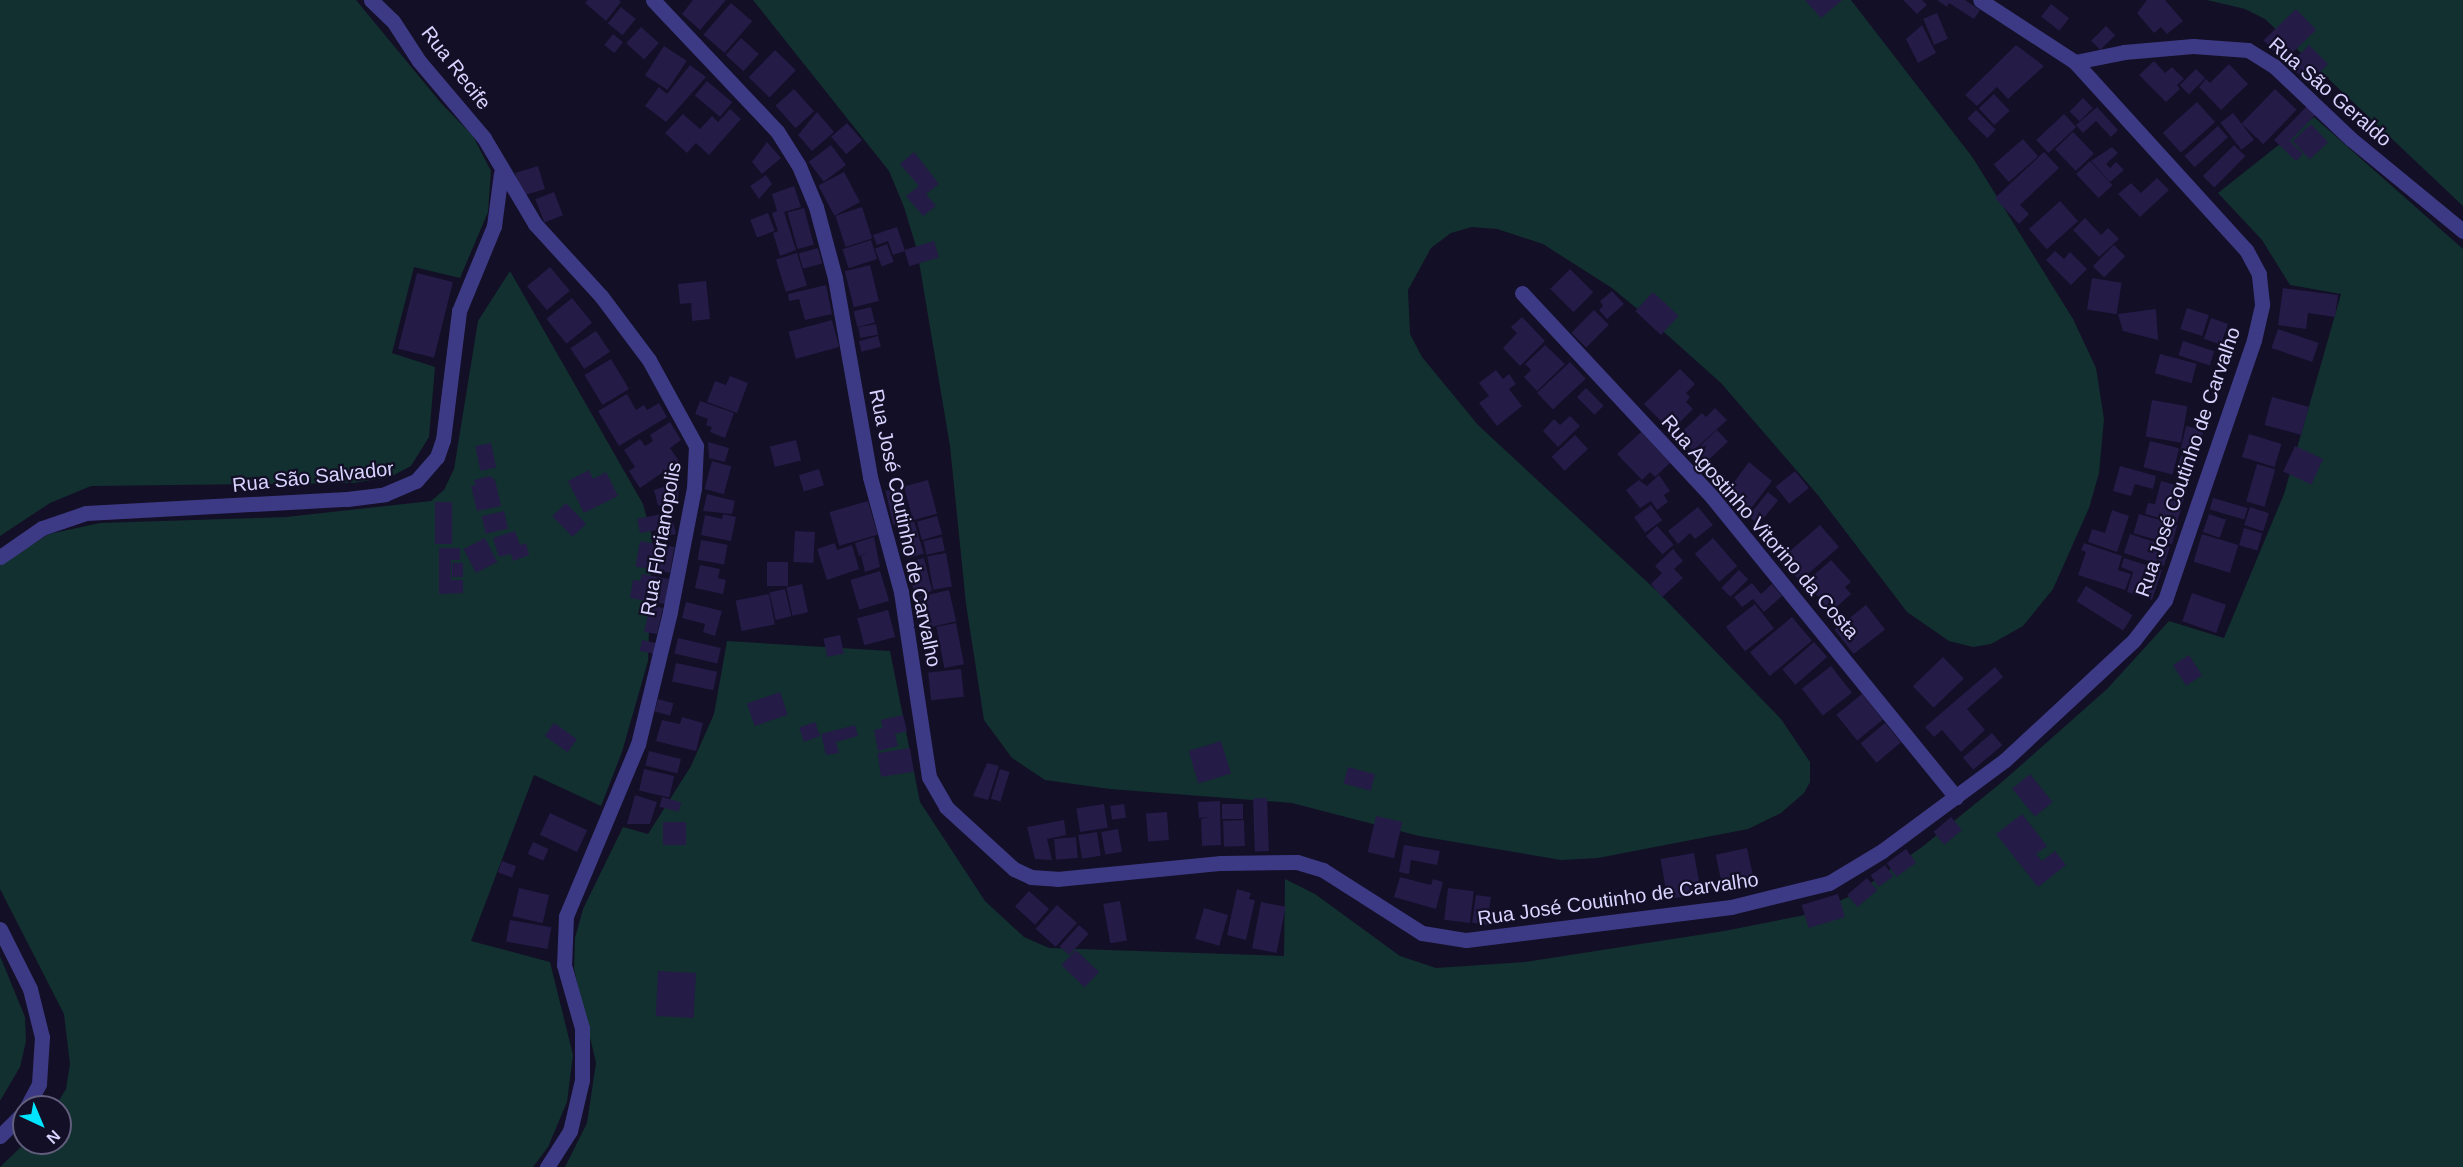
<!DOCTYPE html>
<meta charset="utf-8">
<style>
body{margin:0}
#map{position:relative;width:2463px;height:1167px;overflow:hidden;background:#130f26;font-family:Helvetica,sans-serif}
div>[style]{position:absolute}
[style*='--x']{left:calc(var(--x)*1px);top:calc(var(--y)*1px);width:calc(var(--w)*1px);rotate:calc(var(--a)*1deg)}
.green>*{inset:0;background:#12302f}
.building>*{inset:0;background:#241b47;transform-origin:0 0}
.minor>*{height:15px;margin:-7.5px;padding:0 7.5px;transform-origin:7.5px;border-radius:7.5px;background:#3d3a85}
.tertiary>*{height:15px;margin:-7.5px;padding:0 7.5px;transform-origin:7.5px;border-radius:7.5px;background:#3d3a85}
span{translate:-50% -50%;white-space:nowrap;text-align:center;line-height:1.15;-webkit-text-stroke:4.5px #130f26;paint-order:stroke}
.street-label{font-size:20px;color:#d9d4ff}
.north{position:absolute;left:12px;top:1095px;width:60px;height:60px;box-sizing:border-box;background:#130f26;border:2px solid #625e7d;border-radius:50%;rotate:136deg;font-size:16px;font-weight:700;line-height:24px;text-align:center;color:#d9d4ff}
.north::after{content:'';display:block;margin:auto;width:21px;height:27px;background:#00e5ff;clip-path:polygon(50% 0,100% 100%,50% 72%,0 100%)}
</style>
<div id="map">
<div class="green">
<div style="clip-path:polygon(0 0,356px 0,441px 103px,473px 136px,491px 171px,488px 212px,460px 278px,414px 267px,392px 353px,435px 367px,429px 437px,411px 466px,390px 477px,353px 483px,91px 486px,50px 503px,0 536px)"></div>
<div style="clip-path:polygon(753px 0,1851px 0,1973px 158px,2073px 319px,2096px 368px,2104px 419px,2099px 473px,2089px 508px,2053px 589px,2023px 626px,1991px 644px,1973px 647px,1949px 641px,1907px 612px,1817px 494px,1721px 383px,1646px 316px,1612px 288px,1543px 244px,1497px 229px,1472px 227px,1451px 233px,1431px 248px,1408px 290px,1410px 334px,1422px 357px,1478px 425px,1659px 593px,1781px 719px,1810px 762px,1810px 782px,1804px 793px,1781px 813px,1748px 829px,1598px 858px,1561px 860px,1419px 836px,1292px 803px,1110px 789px,1045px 780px,1012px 758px,984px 720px,966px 604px,950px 446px,917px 250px,904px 207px,889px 171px)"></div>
<div style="clip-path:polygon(2207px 0,2463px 0,2463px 206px,2265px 19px,2245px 9px)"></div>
<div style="clip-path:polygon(2314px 117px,2463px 249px,2463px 1167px,565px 1167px,587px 1123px,596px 1063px,574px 969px,575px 938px,583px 909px,623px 827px,648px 834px,691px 766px,714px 714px,727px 641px,890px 651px,920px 802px,985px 901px,1024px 937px,1049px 948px,1284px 956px,1285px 879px,1315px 894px,1400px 956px,1436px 968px,1525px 962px,1724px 931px,1810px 914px,1855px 894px,1922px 847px,2002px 782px,2107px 689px,2169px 621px,2224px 638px,2284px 494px,2341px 294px,2290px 285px,2262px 240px,2218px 193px)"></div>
<div style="clip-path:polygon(510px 271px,643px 504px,652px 537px,648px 661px,622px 752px,601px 806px,534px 775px,471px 941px,550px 962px,573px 1055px,567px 1102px,548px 1147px,533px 1167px,0 1167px,25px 1143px,60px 1143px,60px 1107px,55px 1107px,66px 1089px,70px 1064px,64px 1014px,0 889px,0 565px,49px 534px,100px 523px,286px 517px,431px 501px,444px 490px,454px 469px,478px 321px)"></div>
<div style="clip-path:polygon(0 956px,25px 1017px,26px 1041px,20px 1067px,0 1101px)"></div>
</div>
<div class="building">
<div style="clip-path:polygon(588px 0,619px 0,621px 2px,606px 21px,585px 3px)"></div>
<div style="clip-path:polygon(693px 0,726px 0,700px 30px,682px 14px)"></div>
<div style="clip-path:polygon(1805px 0,1842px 0,1821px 18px)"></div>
<div style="clip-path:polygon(1903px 0,1922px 0,1927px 5px,1917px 14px)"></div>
<div style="clip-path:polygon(1937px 0,1965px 0,1980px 10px,1974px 19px,1949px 3px,1947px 7px)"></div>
<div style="clip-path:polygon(2147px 0,2165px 0,2183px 21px,2167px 34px,2161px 27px,2154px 33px,2137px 13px)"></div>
<div style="left:731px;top:3px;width:28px;height:42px;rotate:41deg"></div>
<div style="left:2051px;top:4px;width:23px;height:16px;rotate:38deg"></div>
<div style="left:621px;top:7px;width:19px;height:21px;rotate:39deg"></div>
<div style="left:2296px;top:9px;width:29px;height:45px;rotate:46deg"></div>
<div style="left:1937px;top:13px;width:28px;height:15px;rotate:67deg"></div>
<div style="clip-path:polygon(1922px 25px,1936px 53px,1918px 63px,1906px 39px)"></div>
<div style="left:2106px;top:26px;width:13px;height:21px;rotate:45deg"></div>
<div style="left:641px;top:27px;width:24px;height:22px;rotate:42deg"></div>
<div style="left:613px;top:34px;width:13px;height:14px;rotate:39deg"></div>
<div style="left:741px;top:38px;width:24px;height:23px;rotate:42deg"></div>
<div style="clip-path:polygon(2016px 45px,2044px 66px,2008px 99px,1997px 87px,1977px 106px,1965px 95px)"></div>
<div style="left:2309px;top:45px;width:27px;height:28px;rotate:45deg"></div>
<div style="left:664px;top:46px;width:27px;height:35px;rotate:33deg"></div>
<div style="left:775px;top:50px;width:29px;height:38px;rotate:44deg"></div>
<div style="clip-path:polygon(2154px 61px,2165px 73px,2172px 67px,2184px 79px,2177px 85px,2180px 89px,2166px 102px,2139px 75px)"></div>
<div style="clip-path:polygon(2229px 64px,2248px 84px,2221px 110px,2199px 87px,2206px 79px,2210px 83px)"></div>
<div style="clip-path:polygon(690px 65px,706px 77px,666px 122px,645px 106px,659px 87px,667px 94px)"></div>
<div style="left:2196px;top:69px;width:13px;height:23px;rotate:45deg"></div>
<div style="left:707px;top:81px;width:33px;height:19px;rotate:40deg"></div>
<div style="left:794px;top:89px;width:30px;height:25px;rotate:48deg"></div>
<div style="left:2275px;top:89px;width:30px;height:48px;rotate:44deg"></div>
<div style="left:1994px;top:94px;width:23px;height:21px;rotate:47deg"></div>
<div style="left:2083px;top:98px;width:14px;height:19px;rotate:45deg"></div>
<div style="left:2197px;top:102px;width:27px;height:46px;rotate:48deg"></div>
<div style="clip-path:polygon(2307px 106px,2316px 114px,2290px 141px,2303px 154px,2296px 161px,2274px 140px)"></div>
<div style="clip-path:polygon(2097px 107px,2118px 130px,2111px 137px,2096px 121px,2083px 133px,2076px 125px)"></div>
<div style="clip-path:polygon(730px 109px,741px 119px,709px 155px,696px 143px,687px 153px,665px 133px,683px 114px,700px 129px,712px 116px,718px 122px)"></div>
<div style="left:1976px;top:110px;width:28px;height:12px;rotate:45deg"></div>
<div style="clip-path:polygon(817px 112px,834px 132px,812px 151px,798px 135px)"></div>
<div style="left:2233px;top:113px;width:34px;height:16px;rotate:52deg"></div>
<div style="left:2064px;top:114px;width:18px;height:38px;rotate:47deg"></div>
<div style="left:847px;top:123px;width:23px;height:21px;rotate:49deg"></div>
<div style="left:2311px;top:124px;width:25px;height:25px;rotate:47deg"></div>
<div style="left:2218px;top:126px;width:15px;height:45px;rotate:48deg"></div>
<div style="left:2073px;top:132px;width:30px;height:25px;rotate:46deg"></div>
<div style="left:2023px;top:139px;width:23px;height:39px;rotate:49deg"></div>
<div style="clip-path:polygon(767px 142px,781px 158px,762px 174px,752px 162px)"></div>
<div style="left:831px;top:145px;width:25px;height:28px;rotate:53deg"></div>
<div style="left:2234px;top:145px;width:16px;height:44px;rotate:45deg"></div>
<div style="clip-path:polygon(2112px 147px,2118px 153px,2106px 164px,2110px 168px,2116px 162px,2124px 170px,2110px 182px,2091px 161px)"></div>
<div style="clip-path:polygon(914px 152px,939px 184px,926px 194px,936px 206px,923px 216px,906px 196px,919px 186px,900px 164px)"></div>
<div style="clip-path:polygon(2044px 152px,2059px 168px,2020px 205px,2029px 214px,2019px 224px,1995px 198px)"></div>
<div style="left:2090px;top:161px;width:33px;height:19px;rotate:47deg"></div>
<div style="left:538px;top:166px;width:24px;height:24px;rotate:73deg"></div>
<div style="left:844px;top:172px;width:34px;height:29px;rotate:62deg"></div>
<div style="clip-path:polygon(766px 175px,772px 184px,759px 199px,750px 186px)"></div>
<div style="clip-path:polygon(2157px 178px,2169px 190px,2140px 217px,2118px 194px,2131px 183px,2141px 193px)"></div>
<div style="clip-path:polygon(794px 186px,801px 207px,784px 212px,796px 250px,780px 256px,773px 233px,778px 231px,772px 213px,777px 211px,772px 194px)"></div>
<div style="left:554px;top:192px;width:25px;height:20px;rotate:69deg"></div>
<div style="left:2060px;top:201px;width:27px;height:42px;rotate:48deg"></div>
<div style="left:862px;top:207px;width:33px;height:28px;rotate:72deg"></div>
<div style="left:804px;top:208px;width:38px;height:17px;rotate:75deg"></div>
<div style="left:768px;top:213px;width:19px;height:19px;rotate:69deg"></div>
<div style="clip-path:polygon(2085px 218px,2101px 235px,2108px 228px,2119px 239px,2099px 257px,2073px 230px)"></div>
<div style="clip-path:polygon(897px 227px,905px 251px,893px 255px,888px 241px,877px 245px,873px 235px)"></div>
<div style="left:871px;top:240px;width:20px;height:30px;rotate:72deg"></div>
<div style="left:934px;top:241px;width:17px;height:31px;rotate:73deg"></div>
<div style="left:887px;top:244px;width:19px;height:13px;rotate:69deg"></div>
<div style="left:2114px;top:245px;width:16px;height:30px;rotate:45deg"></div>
<div style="left:818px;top:248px;width:16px;height:20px;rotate:75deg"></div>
<div style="clip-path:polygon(2055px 251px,2064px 259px,2070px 252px,2087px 269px,2071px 285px,2046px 260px)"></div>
<div style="left:797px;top:253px;width:34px;height:22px;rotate:73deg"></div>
<div style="left:870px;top:265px;width:37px;height:26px;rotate:76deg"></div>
<div style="left:550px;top:267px;width:31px;height:30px;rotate:50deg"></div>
<div style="left:1570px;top:269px;width:33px;height:28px;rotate:45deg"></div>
<div style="left:417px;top:273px;width:37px;height:78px;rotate:14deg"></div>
<div style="left:2092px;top:278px;width:30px;height:32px;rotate:9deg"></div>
<div style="clip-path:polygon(706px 281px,710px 319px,692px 321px,691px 303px,680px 304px,678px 284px)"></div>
<div style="clip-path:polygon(826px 285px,832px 314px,805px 320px,799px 299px,789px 301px,788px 294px)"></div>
<div style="clip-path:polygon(2283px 288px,2338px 295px,2335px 317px,2308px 313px,2306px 329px,2278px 325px)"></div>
<div style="clip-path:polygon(1612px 291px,1624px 304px,1607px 319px,1599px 310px,1603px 306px,1600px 301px)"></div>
<div style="left:1653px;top:292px;width:35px;height:26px;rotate:43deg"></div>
<div style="left:572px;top:298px;width:32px;height:33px;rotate:51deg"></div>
<div style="left:871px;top:307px;width:16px;height:18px;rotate:76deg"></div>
<div style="left:2187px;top:308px;width:23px;height:22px;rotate:18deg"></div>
<div style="clip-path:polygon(2156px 309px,2158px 340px,2123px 331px,2118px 314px)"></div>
<div style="left:1594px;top:310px;width:21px;height:32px;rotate:45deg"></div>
<div style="clip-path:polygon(1522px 317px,1545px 341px,1520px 366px,1503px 348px,1517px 333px,1511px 327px)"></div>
<div style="left:2211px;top:318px;width:18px;height:22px;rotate:19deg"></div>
<div style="left:832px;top:320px;width:28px;height:45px;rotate:75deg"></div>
<div style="left:876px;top:324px;width:11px;height:18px;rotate:80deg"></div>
<div style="left:2278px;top:329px;width:43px;height:20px;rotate:19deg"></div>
<div style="left:596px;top:331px;width:25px;height:31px;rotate:56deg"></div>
<div style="left:878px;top:336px;width:11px;height:20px;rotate:75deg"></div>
<div style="left:2183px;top:341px;width:33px;height:15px;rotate:18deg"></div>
<div style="clip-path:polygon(1545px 345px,1565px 364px,1537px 391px,1524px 377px,1531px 370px,1525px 364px)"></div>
<div style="left:2160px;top:354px;width:38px;height:20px;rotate:15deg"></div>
<div style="left:611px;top:359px;width:35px;height:31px;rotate:59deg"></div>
<div style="left:1570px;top:362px;width:23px;height:45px;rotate:47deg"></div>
<div style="clip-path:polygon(1680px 369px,1695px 384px,1686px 393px,1690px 397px,1686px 402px,1693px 409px,1671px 431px,1644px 404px)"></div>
<div style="clip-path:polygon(1496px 370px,1503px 379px,1509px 374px,1516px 384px,1509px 389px,1522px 406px,1497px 426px,1479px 403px,1489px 396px,1479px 383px)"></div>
<div style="clip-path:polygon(730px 376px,748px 383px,737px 413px,707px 402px,715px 381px,726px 385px)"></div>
<div style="left:1586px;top:388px;width:25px;height:13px;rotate:45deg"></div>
<div style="clip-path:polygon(627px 394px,636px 410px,644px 405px,647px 410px,659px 403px,667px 417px,619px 446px,598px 411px)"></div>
<div style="left:2272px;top:397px;width:38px;height:29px;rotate:15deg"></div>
<div style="left:2152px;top:400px;width:36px;height:37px;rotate:10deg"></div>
<div style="clip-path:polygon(700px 401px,734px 413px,725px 438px,710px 432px,712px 427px,706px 425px,708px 419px,695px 414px)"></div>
<div style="clip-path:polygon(1715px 408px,1727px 420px,1693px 451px,1686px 444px,1682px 448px,1674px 439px,1702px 413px,1706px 417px)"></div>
<div style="clip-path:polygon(1570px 416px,1580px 426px,1558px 447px,1543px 431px,1554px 419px,1560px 425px)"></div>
<div style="clip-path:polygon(670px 422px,681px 440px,670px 448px,679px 461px,640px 488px,629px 471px,635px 467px,624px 450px,640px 439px,645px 446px,653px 441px,650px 435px)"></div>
<div style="left:2186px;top:426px;width:18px;height:24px;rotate:13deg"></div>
<div style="left:1717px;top:430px;width:16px;height:29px;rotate:47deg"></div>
<div style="clip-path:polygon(1641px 432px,1670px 463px,1655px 477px,1650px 472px,1642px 480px,1617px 454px)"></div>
<div style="left:2249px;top:434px;width:34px;height:24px;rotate:17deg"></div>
<div style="left:1575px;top:435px;width:19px;height:32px;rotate:47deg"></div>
<div style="left:796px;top:440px;width:21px;height:27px;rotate:76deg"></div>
<div style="left:2150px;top:441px;width:30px;height:27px;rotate:14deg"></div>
<div style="clip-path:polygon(708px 442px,729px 448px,725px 462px,709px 458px)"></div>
<div style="left:491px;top:443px;width:25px;height:16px;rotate:78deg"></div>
<div style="left:2295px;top:446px;width:31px;height:28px;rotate:25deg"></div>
<div style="left:2181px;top:456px;width:15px;height:12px;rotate:16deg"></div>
<div style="left:712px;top:461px;width:20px;height:29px;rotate:15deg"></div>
<div style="clip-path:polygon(1749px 462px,1772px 481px,1749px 511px,1729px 489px)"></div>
<div style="left:2257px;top:464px;width:19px;height:39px;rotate:16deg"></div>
<div style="clip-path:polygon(2120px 466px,2156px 476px,2153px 489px,2135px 484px,2131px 496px,2113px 491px)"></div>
<div style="left:819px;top:469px;width:17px;height:21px;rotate:73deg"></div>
<div style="clip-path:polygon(589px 470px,593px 479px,606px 472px,618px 496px,584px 513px,568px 481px)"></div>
<div style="left:1795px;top:471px;width:22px;height:25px;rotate:51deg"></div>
<div style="clip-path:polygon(1659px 475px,1670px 491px,1664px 495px,1668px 502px,1657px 510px,1651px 501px,1640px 508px,1626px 490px,1639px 480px,1647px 486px)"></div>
<div style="clip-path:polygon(490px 476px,495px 480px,501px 506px,477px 511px,471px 486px,476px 485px,474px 480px)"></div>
<div style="left:928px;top:480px;width:35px;height:25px;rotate:75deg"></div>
<div style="clip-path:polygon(2161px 481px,2187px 488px,2177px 523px,2145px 514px,2148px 503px,2155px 504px)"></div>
<div style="clip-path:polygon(679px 482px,678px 500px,658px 506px,654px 490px)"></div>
<div style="left:902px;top:487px;width:35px;height:17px;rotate:77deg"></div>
<div style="left:1768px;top:492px;width:13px;height:31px;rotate:39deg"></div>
<div style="clip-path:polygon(707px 494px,735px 501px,732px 514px,703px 511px)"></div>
<div style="left:2213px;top:498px;width:36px;height:12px;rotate:16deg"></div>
<div style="left:868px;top:501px;width:35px;height:40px;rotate:74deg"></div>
<div style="left:435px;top:502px;width:17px;height:42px"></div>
<div style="left:566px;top:503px;width:29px;height:19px;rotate:46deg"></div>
<div style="left:1651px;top:505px;width:19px;height:21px;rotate:54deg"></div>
<div style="clip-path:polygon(1698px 507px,1713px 525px,1695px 539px,1690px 533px,1678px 544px,1668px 531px)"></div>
<div style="left:2250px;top:507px;width:20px;height:19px;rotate:18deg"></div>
<div style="clip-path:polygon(2112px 510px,2129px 516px,2117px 552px,2088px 542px,2092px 529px,2105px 533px)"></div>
<div style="left:504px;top:511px;width:18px;height:23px;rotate:77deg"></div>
<div style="clip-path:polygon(671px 512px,676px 534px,658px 538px,657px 530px,640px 533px,637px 519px)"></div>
<div style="clip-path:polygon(723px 514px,736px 517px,731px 541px,701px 535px,705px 515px,722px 519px)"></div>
<div style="left:2139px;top:514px;width:40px;height:20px;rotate:16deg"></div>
<div style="left:2209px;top:514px;width:18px;height:19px;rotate:19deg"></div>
<div style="left:937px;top:516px;width:19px;height:21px;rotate:74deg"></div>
<div style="left:914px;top:521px;width:34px;height:16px;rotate:73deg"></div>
<div style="left:1820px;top:525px;width:29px;height:52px;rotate:49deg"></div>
<div style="left:1657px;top:526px;width:25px;height:15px;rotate:48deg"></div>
<div style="left:2244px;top:528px;width:19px;height:18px;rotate:16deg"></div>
<div style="clip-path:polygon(515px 531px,520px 545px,526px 543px,529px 555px,513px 561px,511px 554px,499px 557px,493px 538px)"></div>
<div style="left:795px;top:531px;width:20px;height:31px;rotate:3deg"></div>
<div style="left:2130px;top:534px;width:42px;height:20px;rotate:18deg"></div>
<div style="left:2202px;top:534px;width:38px;height:29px;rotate:17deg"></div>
<div style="clip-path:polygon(874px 537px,880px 567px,865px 572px,861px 556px,868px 553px,859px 556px,855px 543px)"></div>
<div style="left:942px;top:537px;width:14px;height:19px;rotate:78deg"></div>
<div style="left:485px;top:538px;width:27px;height:24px;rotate:63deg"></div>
<div style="left:1713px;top:538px;width:37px;height:24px;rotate:49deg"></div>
<div style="left:701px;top:540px;width:27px;height:20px;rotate:10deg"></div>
<div style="left:640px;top:541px;width:35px;height:26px;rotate:10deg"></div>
<div style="clip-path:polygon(835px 543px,837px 550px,852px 545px,859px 569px,827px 580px,817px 549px)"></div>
<div style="clip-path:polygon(2084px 543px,2122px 556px,2118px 570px,2131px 574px,2125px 590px,2078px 575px,2086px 552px,2081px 550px)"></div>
<div style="clip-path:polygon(439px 548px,460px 548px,460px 560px,451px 560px,451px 580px,463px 580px,463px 593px,439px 594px)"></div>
<div style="clip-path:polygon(1673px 549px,1683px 561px,1674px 569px,1683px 578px,1662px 597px,1651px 584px,1662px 573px,1655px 566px)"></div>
<div style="left:946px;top:553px;width:34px;height:19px;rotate:80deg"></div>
<div style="left:924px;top:558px;width:34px;height:18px;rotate:76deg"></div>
<div style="clip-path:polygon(2124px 558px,2162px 570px,2152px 600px,2127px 592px,2133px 572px,2121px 567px)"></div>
<div style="clip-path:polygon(1831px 560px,1851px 582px,1845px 587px,1851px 594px,1831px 612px,1806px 582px)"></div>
<div style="left:767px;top:562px;width:21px;height:24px"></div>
<div style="left:463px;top:563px;width:14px;height:11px;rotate:90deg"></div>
<div style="clip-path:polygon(700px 565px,720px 569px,718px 578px,726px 580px,723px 594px,695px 588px)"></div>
<div style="left:1739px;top:570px;width:13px;height:25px;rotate:45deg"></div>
<div style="left:880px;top:571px;width:31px;height:31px;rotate:73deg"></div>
<div style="clip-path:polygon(642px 574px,669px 579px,665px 604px,630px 598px,633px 580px,640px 581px)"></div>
<div style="clip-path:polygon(1752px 583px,1761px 594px,1772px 584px,1782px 596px,1764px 612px,1753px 599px,1742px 607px,1734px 597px)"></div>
<div style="left:802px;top:584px;width:29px;height:16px;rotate:78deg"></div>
<div style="left:2086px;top:586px;width:55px;height:18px;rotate:32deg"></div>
<div style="left:785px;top:589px;width:28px;height:16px;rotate:77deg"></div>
<div style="left:949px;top:590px;width:32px;height:32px;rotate:77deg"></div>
<div style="left:2192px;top:593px;width:36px;height:30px;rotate:19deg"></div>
<div style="left:769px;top:594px;width:31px;height:34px;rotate:79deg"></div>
<div style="clip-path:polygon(686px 602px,722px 611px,715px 636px,703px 632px,705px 624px,682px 618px)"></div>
<div style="clip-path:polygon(643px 603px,663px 608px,657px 634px,644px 632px,648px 615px,641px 614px)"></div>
<div style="left:1755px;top:604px;width:31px;height:37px;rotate:52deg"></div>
<div style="left:1866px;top:605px;width:31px;height:40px;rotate:52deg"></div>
<div style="left:888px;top:610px;width:28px;height:32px;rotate:75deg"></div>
<div style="left:1792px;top:617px;width:31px;height:55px;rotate:50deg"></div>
<div style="left:956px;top:623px;width:42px;height:20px;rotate:79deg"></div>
<div style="left:840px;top:635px;width:19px;height:17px;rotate:78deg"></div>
<div style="left:678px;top:638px;width:44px;height:16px;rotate:13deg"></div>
<div style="left:642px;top:640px;width:14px;height:11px;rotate:12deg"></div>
<div style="left:1814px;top:642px;width:20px;height:42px;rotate:49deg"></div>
<div style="left:2189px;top:655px;width:24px;height:19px;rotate:57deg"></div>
<div style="left:1943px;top:657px;width:30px;height:42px;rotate:46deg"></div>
<div style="left:676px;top:663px;width:42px;height:19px;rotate:12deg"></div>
<div style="left:1831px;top:666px;width:34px;height:37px;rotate:52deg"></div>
<div style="clip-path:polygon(1995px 667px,2003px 677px,1967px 709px,1985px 730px,1961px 752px,1942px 730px,1934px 737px,1925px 727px)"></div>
<div style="left:961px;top:669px;width:28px;height:33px;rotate:84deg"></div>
<div style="left:780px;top:692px;width:24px;height:35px;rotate:71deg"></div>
<div style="left:1862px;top:694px;width:33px;height:33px;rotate:51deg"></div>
<div style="left:658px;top:699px;width:16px;height:13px;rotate:15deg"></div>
<div style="clip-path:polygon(903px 715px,907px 731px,895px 734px,898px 746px,878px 751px,874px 730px,883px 728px,881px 720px)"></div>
<div style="clip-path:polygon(682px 717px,703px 723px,696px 751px,656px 741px,662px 720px,680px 724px)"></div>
<div style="left:815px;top:722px;width:15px;height:17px;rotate:70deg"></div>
<div style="left:554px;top:723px;width:28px;height:16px;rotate:35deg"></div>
<div style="left:1885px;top:723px;width:25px;height:32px;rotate:50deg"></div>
<div style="clip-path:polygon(855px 725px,858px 736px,836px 742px,839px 753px,826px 755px,821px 734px)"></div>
<div style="left:1992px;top:733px;width:16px;height:38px;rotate:50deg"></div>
<div style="left:1221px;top:741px;width:34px;height:34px;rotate:73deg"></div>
<div style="left:910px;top:748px;width:24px;height:33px;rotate:81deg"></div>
<div style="left:649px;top:751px;width:33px;height:15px;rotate:14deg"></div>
<div style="clip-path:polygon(987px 763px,999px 766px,988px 800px,973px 796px)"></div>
<div style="left:1348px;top:767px;width:28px;height:17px;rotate:15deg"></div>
<div style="left:644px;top:769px;width:31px;height:22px;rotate:13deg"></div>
<div style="left:1000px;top:769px;width:10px;height:31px;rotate:17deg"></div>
<div style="left:2030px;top:774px;width:36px;height:23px;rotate:51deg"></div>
<div style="clip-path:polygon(635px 795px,657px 802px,650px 824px,627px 824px)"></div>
<div style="left:662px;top:797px;width:20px;height:10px;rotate:15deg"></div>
<div style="left:1267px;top:798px;width:53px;height:14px;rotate:88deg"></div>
<div style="clip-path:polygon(1220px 801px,1221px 845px,1202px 846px,1201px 819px,1210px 817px,1199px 818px,1198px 802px)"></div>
<div style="left:1104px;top:804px;width:24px;height:28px;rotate:81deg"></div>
<div style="left:1124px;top:804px;width:14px;height:14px;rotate:82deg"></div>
<div style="left:1222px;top:804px;width:21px;height:15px"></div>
<div style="left:1167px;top:812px;width:28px;height:21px;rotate:86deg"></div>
<div style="left:550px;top:813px;width:41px;height:24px;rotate:25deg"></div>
<div style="clip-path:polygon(2022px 814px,2047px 846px,2036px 854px,2042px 861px,2055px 851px,2066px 865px,2038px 887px,1996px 834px)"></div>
<div style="left:1376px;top:816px;width:27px;height:37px;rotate:13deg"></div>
<div style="left:1951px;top:817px;width:17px;height:23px;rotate:50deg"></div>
<div style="clip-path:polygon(1064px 820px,1066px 835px,1047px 839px,1052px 860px,1035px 859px,1027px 827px)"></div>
<div style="left:1244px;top:820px;width:26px;height:21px;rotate:88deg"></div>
<div style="left:663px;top:822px;width:23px;height:23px"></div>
<div style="left:1118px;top:829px;width:23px;height:17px;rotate:80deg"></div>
<div style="left:1097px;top:832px;width:24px;height:19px;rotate:81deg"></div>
<div style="left:1076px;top:837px;width:21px;height:22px;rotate:85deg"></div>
<div style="left:533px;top:842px;width:17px;height:13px;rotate:24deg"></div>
<div style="clip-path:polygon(1404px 845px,1440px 851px,1437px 865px,1411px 860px,1409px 874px,1399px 872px)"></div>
<div style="left:1747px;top:848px;width:33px;height:32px;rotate:78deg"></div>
<div style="left:1906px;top:849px;width:17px;height:24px;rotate:54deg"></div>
<div style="left:1694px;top:853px;width:41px;height:34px;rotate:80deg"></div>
<div style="left:502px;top:861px;width:15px;height:12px;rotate:20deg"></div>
<div style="left:1885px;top:865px;width:14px;height:18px;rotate:54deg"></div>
<div style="clip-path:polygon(1400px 877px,1431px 885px,1433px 879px,1443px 882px,1436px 909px,1394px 897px)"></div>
<div style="left:1867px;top:878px;width:16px;height:26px;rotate:50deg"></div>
<div style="left:519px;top:888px;width:31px;height:29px;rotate:13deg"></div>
<div style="left:1448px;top:888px;width:26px;height:32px;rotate:7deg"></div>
<div style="clip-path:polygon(1237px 889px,1251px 893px,1249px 899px,1255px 900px,1246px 940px,1227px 935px)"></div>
<div style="left:1029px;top:891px;width:27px;height:21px;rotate:42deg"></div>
<div style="left:1838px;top:894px;width:24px;height:38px;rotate:73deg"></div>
<div style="left:1476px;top:895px;width:15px;height:28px;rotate:8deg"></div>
<div style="left:1120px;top:901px;width:40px;height:17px;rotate:80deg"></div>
<div style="left:1261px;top:902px;width:25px;height:47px;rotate:11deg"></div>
<div style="left:1057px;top:905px;width:27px;height:32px;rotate:42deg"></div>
<div style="left:1204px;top:908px;width:25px;height:32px;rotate:16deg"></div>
<div style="left:510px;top:920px;width:42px;height:22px;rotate:10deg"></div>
<div style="left:1079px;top:925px;width:13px;height:29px;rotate:42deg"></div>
<div style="left:1076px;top:950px;width:32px;height:21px;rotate:44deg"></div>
<div style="left:658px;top:971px;width:38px;height:45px;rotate:3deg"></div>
</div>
<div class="minor">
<div style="--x:371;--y:0;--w:30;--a:44"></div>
<div style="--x:393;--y:21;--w:48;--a:57"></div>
<div style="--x:419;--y:61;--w:101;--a:49.8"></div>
<div style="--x:484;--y:138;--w:100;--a:59.3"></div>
<div style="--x:535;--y:224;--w:98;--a:47.5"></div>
<div style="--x:601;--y:296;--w:80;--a:53.1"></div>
<div style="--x:649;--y:360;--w:98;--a:61.3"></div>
<div style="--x:696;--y:446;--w:42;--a:92.7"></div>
<div style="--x:694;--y:488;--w:126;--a:101"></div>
<div style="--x:670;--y:612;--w:136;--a:103.6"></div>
<div style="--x:638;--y:744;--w:186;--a:112.7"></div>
<div style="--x:566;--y:916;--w:49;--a:92.3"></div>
<div style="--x:564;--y:965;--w:66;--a:74.1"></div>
<div style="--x:582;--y:1028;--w:52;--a:90"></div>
<div style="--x:582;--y:1080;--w:52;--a:103.2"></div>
<div style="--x:570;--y:1131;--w:43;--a:122.6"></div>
<div style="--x:2075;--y:62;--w:50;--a:-11.5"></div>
<div style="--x:2124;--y:52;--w:69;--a:-5"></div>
<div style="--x:2193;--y:46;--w:55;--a:4.2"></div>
<div style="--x:2248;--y:50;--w:31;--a:32"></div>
<div style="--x:2274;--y:66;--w:106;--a:43.5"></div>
<div style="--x:2351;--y:139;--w:145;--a:39.4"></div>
<div style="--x:1522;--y:293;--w:279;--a:47"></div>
<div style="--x:1712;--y:497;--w:387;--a:50.9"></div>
<div style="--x:0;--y:557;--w:51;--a:-34.6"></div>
<div style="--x:42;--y:528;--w:46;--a:-18.8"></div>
<div style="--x:86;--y:513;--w:261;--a:-3.1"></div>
<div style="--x:347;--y:499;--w:38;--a:-7"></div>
<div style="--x:385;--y:494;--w:34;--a:-23"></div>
<div style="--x:416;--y:481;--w:32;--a:-49"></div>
<div style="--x:437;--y:457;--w:18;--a:-71"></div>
<div style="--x:443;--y:440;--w:130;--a:-82.9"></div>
<div style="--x:459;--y:311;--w:92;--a:-67.6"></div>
<div style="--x:494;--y:226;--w:53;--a:-82.5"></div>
<div style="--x:0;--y:929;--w:67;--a:63.4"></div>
<div style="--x:30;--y:989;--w:49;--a:76"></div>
<div style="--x:42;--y:1037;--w:47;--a:93.7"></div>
<div style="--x:39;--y:1084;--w:26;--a:118"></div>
<div style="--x:0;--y:1136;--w:34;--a:-45"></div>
</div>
<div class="tertiary">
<div style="--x:653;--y:0;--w:180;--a:46.6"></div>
<div style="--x:777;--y:131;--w:41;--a:57.8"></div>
<div style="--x:799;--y:166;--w:44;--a:67.5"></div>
<div style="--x:816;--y:207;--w:73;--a:75"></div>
<div style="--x:835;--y:278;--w:202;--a:80"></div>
<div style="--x:870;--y:477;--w:119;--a:74.9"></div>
<div style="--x:901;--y:592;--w:187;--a:81.4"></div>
<div style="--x:929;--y:777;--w:34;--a:60"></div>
<div style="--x:946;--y:807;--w:92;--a:42.4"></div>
<div style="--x:1014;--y:869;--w:19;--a:25"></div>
<div style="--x:1031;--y:877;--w:26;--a:4"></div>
<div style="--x:1057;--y:879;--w:165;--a:-5.6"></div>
<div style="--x:1221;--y:863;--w:76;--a:-0.8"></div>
<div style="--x:1297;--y:862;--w:27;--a:17"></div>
<div style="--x:1323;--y:870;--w:117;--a:32.5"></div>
<div style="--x:1422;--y:933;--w:45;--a:9"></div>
<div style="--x:1466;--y:940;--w:267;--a:-7.1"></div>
<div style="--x:1731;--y:907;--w:101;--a:-13.8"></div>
<div style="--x:1829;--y:883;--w:62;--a:-31.1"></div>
<div style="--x:1882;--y:851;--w:153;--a:-36.5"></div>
<div style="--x:2005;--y:760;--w:176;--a:-42.9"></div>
<div style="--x:2134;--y:640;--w:51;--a:-52.2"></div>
<div style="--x:2165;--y:600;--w:275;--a:-71.1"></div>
<div style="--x:2254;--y:340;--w:37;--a:-77"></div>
<div style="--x:2262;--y:304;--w:30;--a:-96"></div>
<div style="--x:2259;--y:274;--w:27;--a:-118"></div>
<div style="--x:2246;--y:250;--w:254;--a:-132.3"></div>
<div style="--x:2075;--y:62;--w:113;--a:-146.9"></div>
</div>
<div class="street-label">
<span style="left:456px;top:68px;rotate:52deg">Rua Recife</span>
<span style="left:2330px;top:92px;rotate:41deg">Rua São Geraldo</span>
<span style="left:2188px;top:462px;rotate:-71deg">Rua José Coutinho de Carvalho</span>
<span style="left:313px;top:477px;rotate:-6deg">Rua São Salvador</span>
<span style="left:1760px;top:527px;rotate:49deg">Rua Agostinho Vitorino da Costa</span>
<span style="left:905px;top:528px;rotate:78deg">Rua José Coutinho de Carvalho</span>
<span style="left:661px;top:539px;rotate:-80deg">Rua Florianopolis</span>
<span style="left:1618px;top:899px;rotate:-8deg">Rua José Coutinho de Carvalho</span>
</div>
<div class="north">N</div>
</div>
